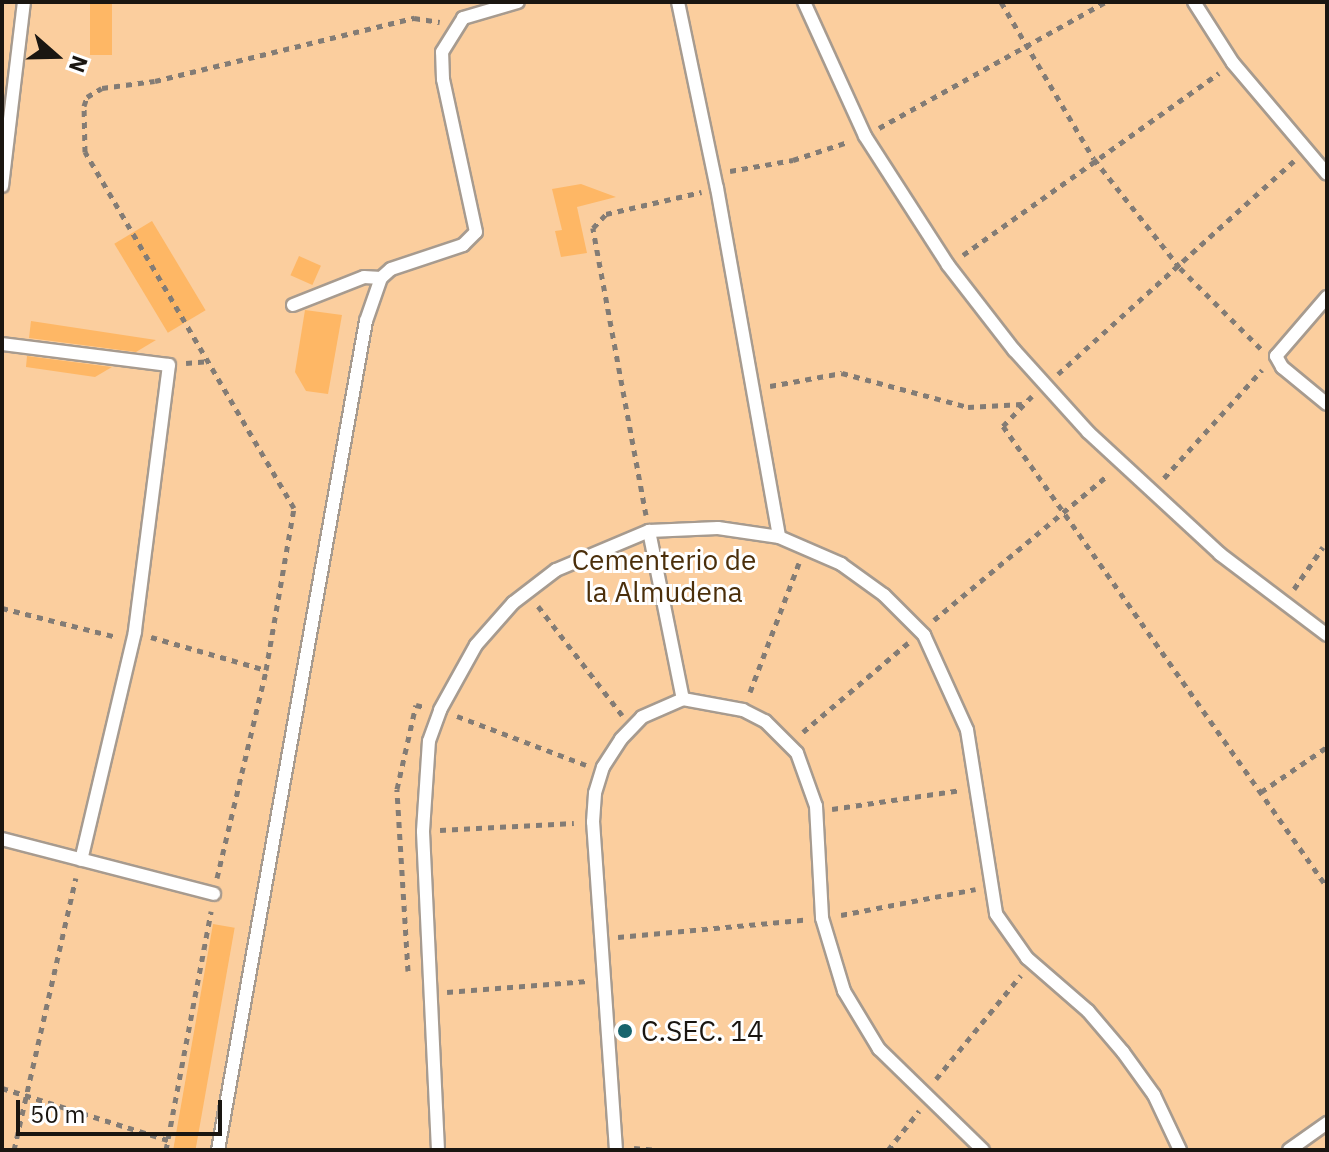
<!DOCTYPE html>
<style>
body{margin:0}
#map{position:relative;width:1329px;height:1152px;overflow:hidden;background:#fef4ea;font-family:"IBM Plex Sans",sans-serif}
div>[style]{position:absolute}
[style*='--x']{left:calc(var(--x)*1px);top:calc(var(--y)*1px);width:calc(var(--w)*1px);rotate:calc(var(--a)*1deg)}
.green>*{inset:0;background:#fbce9e;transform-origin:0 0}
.building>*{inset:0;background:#feb765;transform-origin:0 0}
.path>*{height:5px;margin-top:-2.5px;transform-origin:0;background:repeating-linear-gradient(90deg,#837c75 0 6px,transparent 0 12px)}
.roads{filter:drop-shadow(2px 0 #a79b8f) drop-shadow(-2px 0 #a79b8f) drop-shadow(0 2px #a79b8f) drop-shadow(0 -2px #a79b8f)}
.service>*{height:12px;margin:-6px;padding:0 6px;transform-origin:6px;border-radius:6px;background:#fff}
.dots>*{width:22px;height:22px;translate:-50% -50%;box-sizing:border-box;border:4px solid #fff;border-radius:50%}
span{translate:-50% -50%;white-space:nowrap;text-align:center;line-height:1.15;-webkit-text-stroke:6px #fff;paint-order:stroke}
.park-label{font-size:28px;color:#4b2f0b}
.poi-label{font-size:28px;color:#1a1611}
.left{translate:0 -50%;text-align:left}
.frame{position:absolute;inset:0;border:4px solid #1a1611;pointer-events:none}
.north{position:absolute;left:16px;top:16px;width:80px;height:80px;-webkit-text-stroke:6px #fff;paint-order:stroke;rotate:110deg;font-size:22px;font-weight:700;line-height:32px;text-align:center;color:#1a1611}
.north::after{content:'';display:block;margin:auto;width:28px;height:36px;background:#1a1611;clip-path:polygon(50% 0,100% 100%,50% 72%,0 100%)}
.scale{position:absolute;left:16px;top:1100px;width:206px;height:36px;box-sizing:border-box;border:4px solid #1a1611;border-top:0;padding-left:10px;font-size:24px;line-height:28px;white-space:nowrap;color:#1a1611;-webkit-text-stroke:6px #fff;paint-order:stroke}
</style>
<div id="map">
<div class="green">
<div style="left:2px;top:2px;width:1325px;height:1148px"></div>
</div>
<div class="building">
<div style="left:90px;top:2px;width:22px;height:53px"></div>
<div style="clip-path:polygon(581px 184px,616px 197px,577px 207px,587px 253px,561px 257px,555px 231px,562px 230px,552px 189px)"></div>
<div style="left:152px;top:221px;width:104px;height:44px;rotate:59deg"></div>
<div style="left:299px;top:256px;width:24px;height:21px;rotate:24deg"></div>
<div style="clip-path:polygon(305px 310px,342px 315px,328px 394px,306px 391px,295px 372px)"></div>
<div style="clip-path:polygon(31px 321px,156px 340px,136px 352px,29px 338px)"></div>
<div style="clip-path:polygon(27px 356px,112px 367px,95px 377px,26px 367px)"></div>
<div style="left:213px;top:924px;width:22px;height:230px;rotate:10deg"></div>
</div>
<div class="path">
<div style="--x:1001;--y:2;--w:182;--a:59.4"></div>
<div style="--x:1094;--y:159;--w:139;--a:51.7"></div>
<div style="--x:1180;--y:268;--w:115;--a:45"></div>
<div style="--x:879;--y:128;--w:259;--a:-29.1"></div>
<div style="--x:730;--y:171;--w:64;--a:-9.9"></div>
<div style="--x:793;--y:160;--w:58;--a:-18.1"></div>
<div style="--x:963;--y:255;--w:314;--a:-35.4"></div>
<div style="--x:186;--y:363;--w:21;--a:-5"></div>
<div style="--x:1058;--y:374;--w:318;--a:-42.1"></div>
<div style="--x:770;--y:386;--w:73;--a:-10.2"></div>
<div style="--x:842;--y:373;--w:131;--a:15.1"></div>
<div style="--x:968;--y:407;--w:54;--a:-3.2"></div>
<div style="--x:1032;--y:396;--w:42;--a:134"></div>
<div style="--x:1003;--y:426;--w:563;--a:54.9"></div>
<div style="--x:1164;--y:478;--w:146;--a:-47.8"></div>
<div style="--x:646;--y:515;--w:292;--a:-100.5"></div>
<div style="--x:593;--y:228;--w:19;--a:-47"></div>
<div style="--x:606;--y:214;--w:98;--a:-13"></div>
<div style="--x:1294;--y:589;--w:51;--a:-55.4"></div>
<div style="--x:538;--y:606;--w:138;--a:52.4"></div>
<div style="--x:2;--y:608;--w:119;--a:14.2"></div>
<div style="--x:934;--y:620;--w:225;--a:-39.8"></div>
<div style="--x:151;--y:637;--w:120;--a:16"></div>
<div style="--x:750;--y:692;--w:138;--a:-69.2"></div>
<div style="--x:457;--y:716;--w:138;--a:20.8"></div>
<div style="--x:803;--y:732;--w:138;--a:-40.3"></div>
<div style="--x:1261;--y:792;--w:80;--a:-34.3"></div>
<div style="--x:832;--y:809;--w:129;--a:-8.4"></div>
<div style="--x:440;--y:830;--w:134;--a:-3"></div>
<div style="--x:217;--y:878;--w:214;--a:-76.7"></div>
<div style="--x:266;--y:670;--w:164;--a:-80.2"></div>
<div style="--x:294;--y:508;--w:413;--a:-120.4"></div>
<div style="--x:85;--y:152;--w:46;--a:-91.2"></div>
<div style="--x:84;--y:106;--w:9;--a:-72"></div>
<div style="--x:87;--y:97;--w:17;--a:-31"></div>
<div style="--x:102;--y:88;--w:53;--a:-7.5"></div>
<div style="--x:155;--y:81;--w:267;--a:-13.7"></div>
<div style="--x:414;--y:18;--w:26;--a:9"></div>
<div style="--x:841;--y:915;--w:137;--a:-10.9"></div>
<div style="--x:618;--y:937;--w:186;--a:-5.3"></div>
<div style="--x:408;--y:971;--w:182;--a:-93.5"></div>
<div style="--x:397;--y:789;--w:86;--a:-77.3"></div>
<div style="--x:416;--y:705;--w:8;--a:14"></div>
<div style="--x:447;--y:992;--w:141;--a:-4.5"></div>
<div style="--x:936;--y:1079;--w:134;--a:-50.7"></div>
<div style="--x:2;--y:1088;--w:174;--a:17.4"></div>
<div style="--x:634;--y:1148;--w:23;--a:5"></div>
<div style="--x:14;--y:1150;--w:279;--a:-77.2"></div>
<div style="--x:166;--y:1150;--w:243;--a:-79.3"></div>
<div style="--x:586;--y:1150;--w:13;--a:0"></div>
<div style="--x:888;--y:1150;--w:50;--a:-51.5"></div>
</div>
<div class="roads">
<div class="service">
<div style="--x:678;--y:2;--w:190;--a:78.2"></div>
<div style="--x:717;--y:188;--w:354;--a:79.9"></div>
<div style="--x:804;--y:2;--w:147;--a:65.5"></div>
<div style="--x:865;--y:136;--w:153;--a:57.2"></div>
<div style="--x:948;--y:265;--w:108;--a:52.2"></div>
<div style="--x:1014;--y:350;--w:110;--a:47.9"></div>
<div style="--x:1088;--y:432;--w:180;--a:42.7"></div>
<div style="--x:1220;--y:554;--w:134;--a:37.1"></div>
<div style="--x:1194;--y:2;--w:72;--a:57.4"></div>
<div style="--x:1233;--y:63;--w:145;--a:49.7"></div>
<div style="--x:2;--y:186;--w:185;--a:-83.2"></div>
<div style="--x:1327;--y:297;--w:78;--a:130.8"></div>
<div style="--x:1276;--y:356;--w:13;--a:61"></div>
<div style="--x:1282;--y:367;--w:58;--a:39.4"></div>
<div style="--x:293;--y:305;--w:76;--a:-21.5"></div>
<div style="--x:364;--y:277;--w:17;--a:3"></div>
<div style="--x:2;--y:344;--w:168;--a:7.2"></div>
<div style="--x:169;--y:365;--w:269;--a:97.3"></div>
<div style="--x:135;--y:632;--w:234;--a:103.3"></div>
<div style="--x:649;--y:531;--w:171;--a:78.6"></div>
<div style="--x:2;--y:839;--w:219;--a:14.5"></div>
<div style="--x:218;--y:1150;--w:842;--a:-79.88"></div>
<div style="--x:366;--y:321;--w:46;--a:-70.8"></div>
<div style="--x:381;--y:278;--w:13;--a:-42"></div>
<div style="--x:391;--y:269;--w:76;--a:-18.4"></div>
<div style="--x:463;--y:245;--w:18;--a:-45"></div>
<div style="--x:476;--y:232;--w:157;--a:-102.2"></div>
<div style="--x:443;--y:79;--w:27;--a:-92"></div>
<div style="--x:442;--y:52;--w:40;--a:-58"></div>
<div style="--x:463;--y:18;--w:57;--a:-16.2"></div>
<div style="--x:438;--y:1150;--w:319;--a:-92.7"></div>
<div style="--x:423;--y:831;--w:90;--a:-86.2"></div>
<div style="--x:429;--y:741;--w:33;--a:-70"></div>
<div style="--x:440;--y:710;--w:74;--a:-61"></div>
<div style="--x:476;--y:645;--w:56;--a:-48.6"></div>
<div style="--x:513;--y:603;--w:54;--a:-37.5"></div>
<div style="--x:556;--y:570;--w:101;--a:-22.8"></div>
<div style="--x:649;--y:531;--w:69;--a:-2.5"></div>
<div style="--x:718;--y:528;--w:62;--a:8.4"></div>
<div style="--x:779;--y:537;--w:68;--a:23.5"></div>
<div style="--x:841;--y:564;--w:53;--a:35.8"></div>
<div style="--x:884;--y:595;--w:57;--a:45"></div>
<div style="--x:924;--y:635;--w:104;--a:65.6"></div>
<div style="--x:967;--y:730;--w:186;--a:81"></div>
<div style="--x:996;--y:914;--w:54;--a:54.8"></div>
<div style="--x:1027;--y:958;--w:81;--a:41"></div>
<div style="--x:1088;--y:1011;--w:54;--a:49.5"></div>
<div style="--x:1123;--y:1052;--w:53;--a:54.2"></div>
<div style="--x:1154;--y:1095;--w:61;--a:64.7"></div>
<div style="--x:616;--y:1150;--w:329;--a:-94"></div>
<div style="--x:593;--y:822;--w:29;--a:-86"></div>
<div style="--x:595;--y:793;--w:27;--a:-73"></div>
<div style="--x:603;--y:767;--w:33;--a:-57"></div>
<div style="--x:621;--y:739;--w:30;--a:-46"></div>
<div style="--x:642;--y:717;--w:45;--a:-23.7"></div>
<div style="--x:683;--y:699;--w:61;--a:10.4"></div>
<div style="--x:743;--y:710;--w:25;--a:27"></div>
<div style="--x:765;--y:721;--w:45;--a:45"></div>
<div style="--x:797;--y:753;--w:56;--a:70.3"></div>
<div style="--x:816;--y:806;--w:112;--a:86.9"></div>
<div style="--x:822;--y:918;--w:76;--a:73.2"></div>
<div style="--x:844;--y:991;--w:68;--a:58.9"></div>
<div style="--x:879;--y:1049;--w:145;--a:44.2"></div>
<div style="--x:1289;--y:1150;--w:47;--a:-35.4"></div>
</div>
</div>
<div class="dots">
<div style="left:625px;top:1031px;background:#17646d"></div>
</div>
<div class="park-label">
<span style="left:664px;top:576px">Cementerio de<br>la Almudena</span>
</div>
<div class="poi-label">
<span class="left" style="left:641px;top:1031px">C.SEC. 14</span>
</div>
<div class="frame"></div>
<div class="north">N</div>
<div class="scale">50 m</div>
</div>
